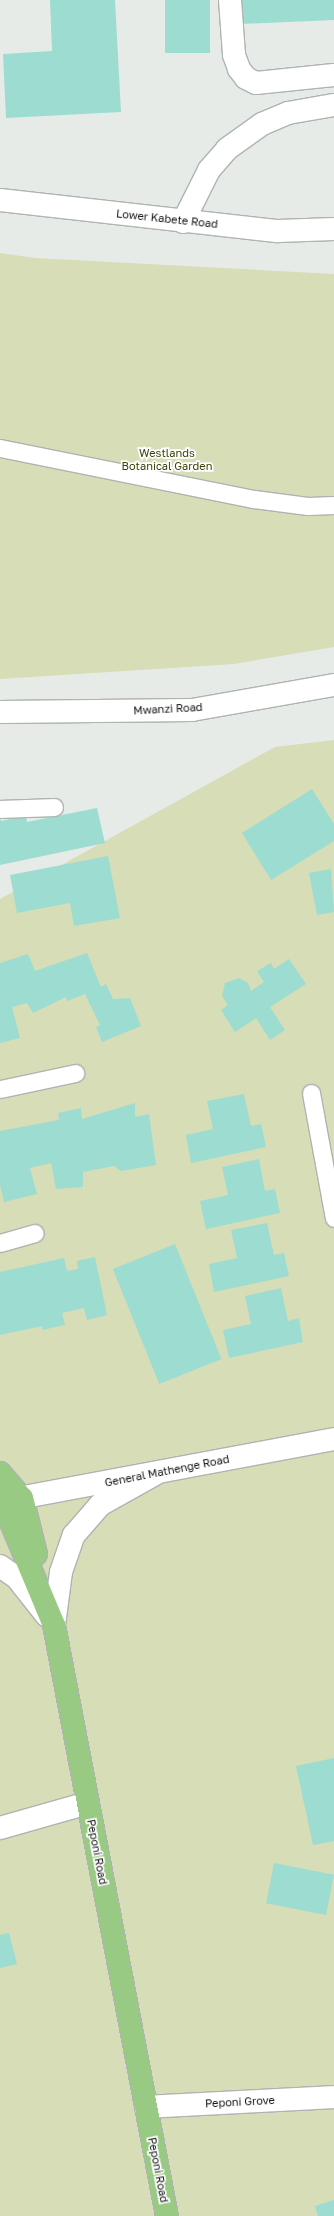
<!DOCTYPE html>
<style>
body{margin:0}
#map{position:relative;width:334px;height:2216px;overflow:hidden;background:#e6ebe8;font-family:"Golos Text",sans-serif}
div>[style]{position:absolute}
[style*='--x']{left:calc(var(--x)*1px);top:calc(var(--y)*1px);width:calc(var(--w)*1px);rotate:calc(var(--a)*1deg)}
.green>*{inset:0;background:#d6ddb7}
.building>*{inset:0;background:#9ddcd0;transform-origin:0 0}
.roads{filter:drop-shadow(1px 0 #aeb4b1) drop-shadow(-1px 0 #aeb4b1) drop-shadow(0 1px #aeb4b1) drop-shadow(0 -1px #aeb4b1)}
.service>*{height:17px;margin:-8.5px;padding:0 8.5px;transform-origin:8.5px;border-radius:8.5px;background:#fff}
.minor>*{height:22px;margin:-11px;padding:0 11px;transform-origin:11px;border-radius:11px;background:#fff}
.tertiary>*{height:22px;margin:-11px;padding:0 11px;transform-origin:11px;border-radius:11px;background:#fff}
.secondary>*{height:22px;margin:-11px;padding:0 11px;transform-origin:11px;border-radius:11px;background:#fff}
.primary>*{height:22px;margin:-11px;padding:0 11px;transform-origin:11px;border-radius:11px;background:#98ca83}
span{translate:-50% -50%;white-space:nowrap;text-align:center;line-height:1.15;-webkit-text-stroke:3.5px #fff;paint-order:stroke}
.street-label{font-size:11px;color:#111312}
.park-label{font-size:11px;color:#3c4208}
</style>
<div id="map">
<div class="green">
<div style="clip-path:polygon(0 253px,35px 258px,334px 274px,334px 647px,234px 664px,0 679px)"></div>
<div style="clip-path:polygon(334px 740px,334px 2216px,0 2216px,0 899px,275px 747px)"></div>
</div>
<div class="building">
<div style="clip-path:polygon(50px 0,115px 0,121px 112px,6px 118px,3px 54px,52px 51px)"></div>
<div style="left:165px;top:0;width:45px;height:53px"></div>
<div style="clip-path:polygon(239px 0,334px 0,334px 20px,240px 24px)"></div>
<div style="clip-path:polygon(312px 789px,334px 824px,334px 841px,271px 880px,242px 833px)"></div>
<div style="clip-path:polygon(97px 808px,105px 843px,0 865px,0 817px,1px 821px,26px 815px,27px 822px)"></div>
<div style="clip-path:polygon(108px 856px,120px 918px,74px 926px,70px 903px,17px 913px,10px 875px)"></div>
<div style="clip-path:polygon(331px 869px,334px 912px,317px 915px,309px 873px)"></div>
<div style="clip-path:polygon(87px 953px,101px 987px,106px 984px,113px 999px,130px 998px,141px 1026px,102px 1042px,96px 1027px,100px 1025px,85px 994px,67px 1001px,66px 997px,33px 1013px,27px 1003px,12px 1007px,20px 1038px,0 1043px,0 963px,28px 954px,35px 971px)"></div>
<div style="clip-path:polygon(289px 959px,306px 984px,270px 1007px,285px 1030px,270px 1040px,256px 1018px,235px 1032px,221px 1010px,228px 1005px,222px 996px,225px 983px,239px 978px,248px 983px,251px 991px,264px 982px,257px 971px,271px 963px,274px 969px)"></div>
<div style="clip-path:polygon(244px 1094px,251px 1126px,261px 1124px,266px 1147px,191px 1163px,186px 1135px,213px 1129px,207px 1101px)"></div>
<div style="clip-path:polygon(135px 1103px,135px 1117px,149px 1114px,156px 1165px,121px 1171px,114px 1166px,83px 1172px,83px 1187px,56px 1189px,51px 1163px,30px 1168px,37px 1194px,4px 1202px,0 1185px,0 1131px,59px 1120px,58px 1113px,81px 1108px,82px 1119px)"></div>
<div style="clip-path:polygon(259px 1159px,265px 1191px,275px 1189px,280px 1213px,206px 1229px,200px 1201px,228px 1195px,222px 1167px)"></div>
<div style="clip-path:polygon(267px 1223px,274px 1255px,284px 1253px,289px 1276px,214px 1292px,209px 1264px,237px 1258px,231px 1230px)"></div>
<div style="left:175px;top:1244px;width:124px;height:67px;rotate:68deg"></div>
<div style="clip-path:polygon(95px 1257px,107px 1315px,87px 1320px,84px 1308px,62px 1313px,65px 1325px,42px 1330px,42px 1326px,0 1335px,0 1272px,64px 1258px,67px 1271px,78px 1269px,77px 1261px)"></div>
<div style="clip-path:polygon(281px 1288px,288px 1321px,299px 1318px,303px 1342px,229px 1358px,223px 1330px,251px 1324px,245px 1296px)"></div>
<div style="clip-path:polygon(334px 1758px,334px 1841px,313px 1845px,296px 1766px)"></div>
<div style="left:274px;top:1863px;width:61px;height:41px;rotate:11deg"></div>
<div style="clip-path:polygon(9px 1933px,17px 1964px,0 1968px,0 1935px)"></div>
<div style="clip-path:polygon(334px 2200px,334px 2216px,318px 2216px,315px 2206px)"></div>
</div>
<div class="roads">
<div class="service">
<div style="--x:0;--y:448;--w:259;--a:11.4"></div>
<div style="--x:254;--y:499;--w:54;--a:7.4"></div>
<div style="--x:308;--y:506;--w:26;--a:-2"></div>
<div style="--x:0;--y:809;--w:54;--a:-2.1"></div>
<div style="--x:0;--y:1089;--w:77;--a:-12"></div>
<div style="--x:311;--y:1093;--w:127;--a:79.6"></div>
<div style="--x:0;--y:1243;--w:36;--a:-16"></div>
</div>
<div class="minor">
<div style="--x:230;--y:0;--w:55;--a:85.8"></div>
<div style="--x:234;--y:55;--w:15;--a:70"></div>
<div style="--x:239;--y:69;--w:11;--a:52"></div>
<div style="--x:246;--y:78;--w:11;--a:27"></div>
<div style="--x:256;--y:83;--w:78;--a:-5.9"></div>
<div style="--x:183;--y:222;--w:58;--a:-63.4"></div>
<div style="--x:209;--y:170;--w:28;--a:-49"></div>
<div style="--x:227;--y:149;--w:43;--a:-35.5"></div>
<div style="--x:262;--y:124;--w:28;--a:-23"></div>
<div style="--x:288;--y:113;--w:47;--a:-9.9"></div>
<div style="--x:0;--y:712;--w:192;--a:-0.6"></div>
<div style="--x:192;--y:710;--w:144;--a:-10"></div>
<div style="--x:3;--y:1501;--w:337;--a:-10.6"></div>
<div style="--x:0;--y:1828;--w:91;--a:-15.9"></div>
<div style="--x:146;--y:2107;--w:188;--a:-3"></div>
</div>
<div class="tertiary">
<div style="--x:0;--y:1566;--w:21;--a:35"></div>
<div style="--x:17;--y:1578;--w:48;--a:51.7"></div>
<div style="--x:54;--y:1625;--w:53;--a:-82.5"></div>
<div style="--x:61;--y:1572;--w:39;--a:-71"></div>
<div style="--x:74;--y:1535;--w:40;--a:-49"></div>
<div style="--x:100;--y:1505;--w:65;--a:-29.3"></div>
</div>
<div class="secondary">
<div style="--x:0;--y:200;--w:280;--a:6.4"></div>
<div style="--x:278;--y:231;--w:56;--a:-2"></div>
</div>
<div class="primary">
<div style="--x:0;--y:1473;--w:33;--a:49"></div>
<div style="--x:22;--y:1498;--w:58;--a:76"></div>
<div style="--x:0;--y:1496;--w:140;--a:67.3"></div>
<div style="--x:54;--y:1625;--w:602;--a:79.18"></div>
</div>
</div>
<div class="street-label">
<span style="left:167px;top:219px;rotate:6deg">Lower Kabete Road</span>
<span style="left:168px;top:709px;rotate:-3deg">Mwanzi Road</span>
<span style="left:167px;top:1471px;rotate:-11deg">General Mathenge Road</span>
<span style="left:97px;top:1852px;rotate:79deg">Peponi Road</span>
<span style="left:240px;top:2102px;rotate:-3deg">Peponi Grove</span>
<span style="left:158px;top:2170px;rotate:79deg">Peponi Road</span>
</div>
<div class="park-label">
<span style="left:167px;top:460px">Westlands<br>Botanical Garden</span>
</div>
</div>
